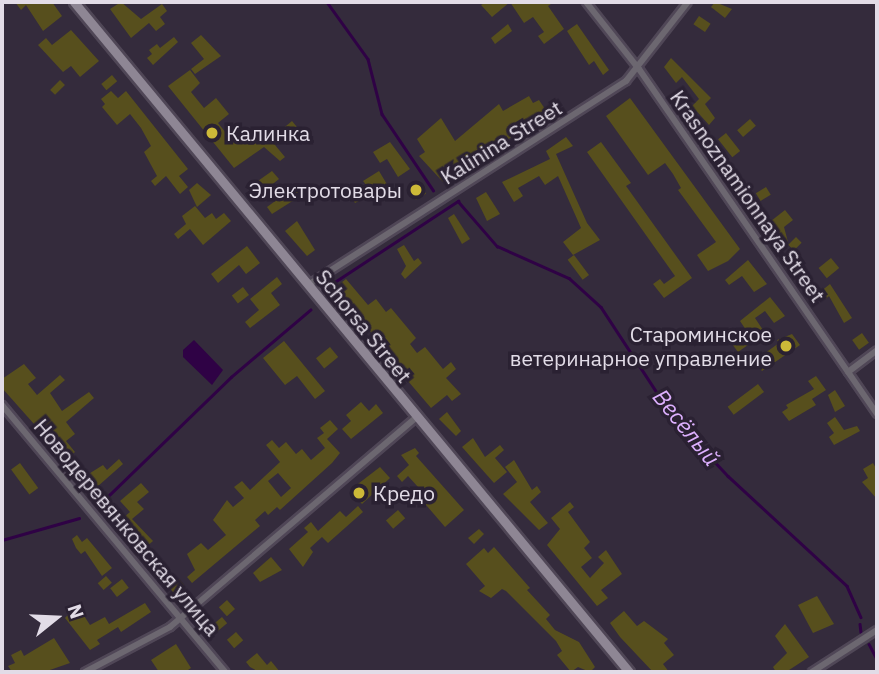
<!DOCTYPE html>
<meta charset="utf-8">
<style>
body{margin:0}
#map{position:relative;width:879px;height:674px;overflow:hidden;background:#342b3c;font-family:"IBM Plex Sans",sans-serif}
div>[style]{position:absolute}
[style*='--x']{left:calc(var(--x)*1px);top:calc(var(--y)*1px);width:calc(var(--w)*1px);rotate:calc(var(--a)*1deg)}
.water>*{inset:0;background:#2f0245}
.stream>*{height:2.5px;margin:-1.25px;padding:0 1.25px;transform-origin:1.25px;border-radius:1.25px;background:#2f0245}
.building>*{inset:0;background:#574f1d;transform-origin:0 0}
.roads{filter:drop-shadow(2px 0 #504757) drop-shadow(-2px 0 #504757) drop-shadow(0 2px #504757) drop-shadow(0 -2px #504757)}
.minor>*{height:6px;margin:-3px;padding:0 3px;transform-origin:3px;border-radius:3px;background:#6c6770}
.secondary>*{height:9px;margin:-4.5px;padding:0 4.5px;transform-origin:4.5px;border-radius:4.5px;background:#8e8694}
.dots>*{width:19px;height:19px;translate:-50% -50%;box-sizing:border-box;border:4px solid #2a2132;border-radius:50%}
span{translate:-50% -50%;white-space:nowrap;text-align:center;line-height:1.15;-webkit-text-stroke:7px #2a2132;paint-order:stroke}
.poi-label{font-size:21px;color:#e2dce7}
.left{translate:0 -50%;text-align:left}
.right{translate:-100% -50%;text-align:right}
.street-label{font-size:21px;color:#e2dce7}
.water-label{font-size:23px;color:#ddb0fe;font-style:italic}
.frame{position:absolute;inset:0;border:4px solid #e2dce7;pointer-events:none}
.north{position:absolute;left:21px;top:583px;width:70px;height:70px;-webkit-text-stroke:5px #2a2132;paint-order:stroke;rotate:72deg;font-size:19px;font-weight:700;line-height:28px;text-align:center;color:#e2dce7}
.north::after{content:'';display:block;margin:auto;width:24px;height:32px;background:#e2dce7;clip-path:polygon(50% 0,100% 100%,50% 72%,0 100%)}
</style>
<div id="map">
<div class="water">
<div style="clip-path:polygon(194px 340px,223px 370px,212px 385px,183px 357px,183px 350px)"></div>
</div>
<div class="stream">
<div style="--x:327;--y:2;--w:70;--a:54.3"></div>
<div style="--x:368;--y:59;--w:57;--a:75.7"></div>
<div style="--x:382;--y:114;--w:92;--a:56.1"></div>
<div style="--x:327;--y:287;--w:157;--a:-33.3"></div>
<div style="--x:458;--y:201;--w:60;--a:49.1"></div>
<div style="--x:497;--y:246;--w:79;--a:24"></div>
<div style="--x:569;--y:278;--w:43;--a:42.2"></div>
<div style="--x:601;--y:307;--w:131;--a:56.8"></div>
<div style="--x:673;--y:417;--w:81;--a:47"></div>
<div style="--x:728;--y:476;--w:162;--a:42.7"></div>
<div style="--x:847;--y:586;--w:34;--a:66"></div>
<div style="--x:101;--y:503;--w:181;--a:-44.1"></div>
<div style="--x:231;--y:377;--w:104;--a:-40.3"></div>
<div style="--x:2;--y:540;--w:80;--a:-15.9"></div>
<div style="--x:860;--y:624;--w:8;--a:83"></div>
<div style="--x:869;--y:644;--w:17;--a:62"></div>
</div>
<div class="building">
<div style="clip-path:polygon(15px 2px,52px 2px,62px 16px,43px 31px,26px 5px,21px 10px)"></div>
<div style="clip-path:polygon(121px 2px,141px 19px,162px 4px,167px 11px,160px 17px,165px 24px,156px 31px,149px 23px,131px 38px,110px 9px)"></div>
<div style="clip-path:polygon(486px 2px,554px 2px,548px 6px,564px 29px,544px 44px,538px 36px,544px 32px,533px 17px,524px 23px,510px 2px,492px 17px,481px 5px)"></div>
<div style="clip-path:polygon(715px 2px,732px 9px,725px 18px,711px 7px)"></div>
<div style="left:699px;top:16px;width:14px;height:10px;rotate:34deg"></div>
<div style="clip-path:polygon(508px 24px,512px 31px,495px 44px,491px 38px)"></div>
<div style="clip-path:polygon(577px 24px,609px 70px,603px 75px,594px 61px,589px 65px,574px 42px,567px 31px)"></div>
<div style="clip-path:polygon(71px 30px,99px 61px,80px 77px,71px 66px,63px 72px,38px 45px,46px 38px,52px 45px)"></div>
<div style="clip-path:polygon(201px 35px,221px 56px,195px 74px,191px 69px,204px 59px,191px 43px)"></div>
<div style="clip-path:polygon(174px 37px,178px 42px,153px 65px,147px 58px,152px 54px,149px 50px,157px 44px,160px 48px)"></div>
<div style="clip-path:polygon(671px 58px,711px 98px,705px 104px,715px 118px,709px 125px,692px 106px,699px 99px,682px 77px,676px 83px,664px 67px)"></div>
<div style="clip-path:polygon(190px 70px,200px 83px,191px 92px,204px 108px,216px 98px,229px 114px,218px 123px,226px 133px,236px 126px,246px 138px,258px 129px,268px 141px,292px 121px,297px 127px,275px 145px,285px 157px,280px 161px,264px 147px,234px 168px,168px 86px)"></div>
<div style="left:112px;top:75px;width:8px;height:14px;rotate:50deg"></div>
<div style="left:60px;top:80px;width:7px;height:14px;rotate:45deg"></div>
<div style="clip-path:polygon(111px 91px,118px 98px,126px 91px,188px 169px,179px 176px,188px 187px,180px 194px,166px 176px,155px 186px,151px 181px,157px 176px,144px 152px,151px 146px,141px 128px,130px 114px,117px 125px,102px 107px,105px 104px,101px 99px)"></div>
<div style="clip-path:polygon(529px 96px,533px 103px,539px 100px,547px 112px,462px 172px,443px 182px,419px 156px,425px 152px,417px 139px,441px 118px,455px 141px,499px 104px,503px 111px)"></div>
<div style="clip-path:polygon(630px 98px,740px 249px,728px 261px,708px 271px,697px 255px,716px 242px,678px 190px,681px 188px,673px 174px,665px 163px,648px 175px,606px 116px)"></div>
<div style="left:750px;top:119px;width:9px;height:17px;rotate:49deg"></div>
<div style="left:726px;top:133px;width:23px;height:10px;rotate:52deg"></div>
<div style="clip-path:polygon(566px 137px,573px 146px,556px 154px,587px 223px,600px 240px,573px 255px,563px 242px,581px 228px,558px 176px,545px 185px,539px 176px,518px 188px,523px 196px,514px 202px,502px 182px,550px 159px,546px 151px)"></div>
<div style="clip-path:polygon(390px 142px,410px 169px,398px 177px,387px 159px,380px 163px,373px 152px)"></div>
<div style="clip-path:polygon(601px 142px,631px 183px,626px 186px,692px 278px,664px 298px,653px 284px,660px 279px,664px 284px,675px 276px,587px 152px)"></div>
<div style="clip-path:polygon(272px 171px,279px 179px,259px 195px,251px 186px)"></div>
<div style="clip-path:polygon(379px 171px,388px 186px,355px 203px,351px 197px,367px 186px,363px 181px)"></div>
<div style="left:418px;top:181px;width:15px;height:12px;rotate:58deg"></div>
<div style="clip-path:polygon(197px 183px,211px 195px,197px 207px,189px 190px)"></div>
<div style="clip-path:polygon(296px 186px,302px 195px,272px 214px,267px 207px)"></div>
<div style="left:766px;top:187px;width:9px;height:12px;rotate:58deg"></div>
<div style="clip-path:polygon(486px 192px,500px 214px,487px 221px,476px 198px)"></div>
<div style="clip-path:polygon(195px 206px,205px 218px,212px 213px,216px 219px,224px 213px,231px 221px,203px 245px,190px 229px,178px 239px,174px 234px,186px 224px,182px 216px)"></div>
<div style="clip-path:polygon(785px 210px,793px 220px,784px 227px,788px 242px,782px 235px,777px 239px,773px 233px,778px 229px,771px 221px)"></div>
<div style="clip-path:polygon(454px 214px,470px 239px,462px 244px,448px 218px)"></div>
<div style="clip-path:polygon(297px 221px,315px 250px,307px 256px,285px 231px)"></div>
<div style="left:796px;top:237px;width:8px;height:11px;rotate:45deg"></div>
<div style="clip-path:polygon(404px 245px,414px 261px,418px 258px,422px 263px,405px 279px,401px 274px,406px 266px,397px 249px)"></div>
<div style="clip-path:polygon(247px 246px,260px 263px,246px 274px,239px 265px,218px 283px,211px 274px)"></div>
<div style="left:574px;top:255px;width:25px;height:8px;rotate:53deg"></div>
<div style="left:831px;top:258px;width:13px;height:16px;rotate:51deg"></div>
<div style="clip-path:polygon(748px 260px,767px 284px,754px 292px,742px 276px,729px 285px,725px 280px)"></div>
<div style="clip-path:polygon(277px 277px,282px 284px,271px 293px,280px 305px,250px 328px,245px 322px,259px 310px,250px 299px)"></div>
<div style="clip-path:polygon(346px 279px,368px 305px,376px 299px,386px 312px,391px 308px,416px 338px,410px 344px,417px 353px,425px 347px,443px 369px,451px 362px,456px 369px,446px 378px,461px 394px,452px 401px,447px 395px,431px 408px,396px 367px,399px 364px,333px 289px)"></div>
<div style="clip-path:polygon(830px 284px,852px 318px,844px 323px,829px 296px,826px 299px,820px 292px)"></div>
<div style="left:243px;top:287px;width:10px;height:14px;rotate:53deg"></div>
<div style="clip-path:polygon(770px 297px,785px 316px,774px 323px,765px 311px,755px 318px,765px 333px,738px 352px,732px 344px,748px 333px,740px 321px)"></div>
<div style="left:862px;top:333px;width:12px;height:12px;rotate:55deg"></div>
<div style="clip-path:polygon(792px 334px,800px 345px,762px 371px,754px 361px,779px 343px,777px 340px)"></div>
<div style="clip-path:polygon(284px 341px,325px 391px,315px 399px,297px 376px,285px 385px,263px 358px)"></div>
<div style="left:330px;top:347px;width:13px;height:18px;rotate:51deg"></div>
<div style="clip-path:polygon(24px 364px,36px 378px,28px 384px,37px 395px,60px 375px,65px 380px,50px 393px,62px 411px,89px 392px,94px 398px,66px 422px,75px 434px,66px 441px,75px 452px,66px 460px,2px 388px,2px 379px)"></div>
<div style="clip-path:polygon(816px 376px,826px 390px,812px 399px,816px 405px,789px 421px,782px 412px,788px 408px,786px 405px,814px 389px,808px 381px)"></div>
<div style="left:758px;top:384px;width:10px;height:38px;rotate:53deg"></div>
<div style="clip-path:polygon(835px 390px,845px 406px,835px 412px,828px 395px)"></div>
<div style="clip-path:polygon(361px 402px,369px 411px,376px 404px,383px 413px,351px 439px,342px 429px,351px 421px,346px 415px)"></div>
<div style="clip-path:polygon(447px 412px,461px 431px,456px 436px,439px 419px)"></div>
<div style="clip-path:polygon(835px 417px,844px 430px,857px 426px,860px 431px,834px 445px,829px 437px,834px 433px,827px 423px)"></div>
<div style="clip-path:polygon(evenodd,330px 420px,338px 429px,327px 439px,340px 453px,332px 463px,280px 510px,277px 507px,268px 515px,265px 511px,255px 520px,260px 526px,192px 583px,187px 577px,195px 570px,187px 554px,201px 543px,208px 550px,226px 535px,213px 520px,227px 500px,233px 507px,244px 498px,234px 487px,242px 481px,250px 490px,280px 462px,266px 445px,272px 440px,279px 448px,286px 442px,296px 454px,302px 449px,311px 460px,325px 448px,317px 438px,324px 433px,320px 428px,330px 420px,278px 473px,291px 488px,281px 497px,268px 481px,278px 473px)"></div>
<div style="clip-path:polygon(473px 438px,485px 457px,500px 445px,504px 450px,495px 458px,507px 472px,494px 483px,462px 447px)"></div>
<div style="clip-path:polygon(415px 448px,419px 453px,416px 456px,464px 510px,445px 527px,414px 491px,418px 487px,408px 476px,402px 482px,397px 476px,409px 465px,401px 455px)"></div>
<div style="clip-path:polygon(119px 459px,123px 464px,97px 487px,87px 475px,103px 465px,107px 470px)"></div>
<div style="clip-path:polygon(514px 460px,532px 490px,537px 486px,541px 492px,530px 502px,548px 523px,539px 530px,503px 494px,517px 482px,505px 467px)"></div>
<div style="left:20px;top:463px;width:31px;height:11px;rotate:54deg"></div>
<div style="clip-path:polygon(873px 463px,877px 470px,877px 499px,862px 482px,868px 478px,863px 469px)"></div>
<div style="clip-path:polygon(380px 467px,390px 478px,362px 504px,350px 490px)"></div>
<div style="clip-path:polygon(141px 483px,149px 492px,137px 502px,144px 509px,132px 519px,153px 541px,139px 553px,117px 523px,130px 512px,120px 501px)"></div>
<div style="clip-path:polygon(570px 502px,574px 507px,568px 512px,590px 542px,584px 548px,592px 558px,581px 567px,590px 578px,604px 563px,598px 557px,606px 550px,622px 574px,601px 590px,608px 598px,597px 606px,547px 545px,560px 529px,551px 518px)"></div>
<div style="clip-path:polygon(358px 506px,363px 512px,328px 543px,322px 537px,310px 548px,313px 552px,303px 567px,289px 549px,308px 532px,304px 528px,311px 522px,318px 531px,340px 511px,346px 517px)"></div>
<div style="left:398px;top:510px;width:11px;height:16px;rotate:49deg"></div>
<div style="clip-path:polygon(479px 529px,484px 534px,474px 544px,468px 538px)"></div>
<div style="clip-path:polygon(77px 535px,82px 542px,87px 538px,112px 568px,102px 576px,85px 551px,81px 554px,76px 548px,72px 539px)"></div>
<div style="clip-path:polygon(494px 547px,530px 588px,527px 590px,550px 615px,546px 619px,555px 630px,579px 642px,595px 667px,590px 672px,578px 667px,571px 672px,557px 655px,562px 651px,556px 641px,506px 591px,502px 589px,491px 598px,479px 591px,485px 586px,466px 564px,484px 548px,488px 553px)"></div>
<div style="clip-path:polygon(271px 557px,282px 570px,260px 582px,253px 573px)"></div>
<div style="left:106px;top:576px;width:9px;height:11px;rotate:49deg"></div>
<div style="left:122px;top:579px;width:11px;height:15px;rotate:52deg"></div>
<div style="left:179px;top:579px;width:8px;height:13px;rotate:50deg"></div>
<div style="clip-path:polygon(817px 596px,834px 624px,813px 633px,798px 605px)"></div>
<div style="left:227px;top:600px;width:12px;height:11px;rotate:48deg"></div>
<div style="clip-path:polygon(145px 603px,151px 612px,121px 632px,118px 627px,97px 640px,100px 644px,90px 650px,65px 618px,77px 605px,90px 625px,105px 617px,109px 624px)"></div>
<div style="clip-path:polygon(624px 611px,637px 626px,644px 621px,668px 639px,664px 643px,674px 655px,663px 664px,669px 672px,653px 672px,620px 637px,610px 623px)"></div>
<div style="left:222px;top:617px;width:8px;height:17px;rotate:50deg"></div>
<div style="clip-path:polygon(785px 624px,809px 657px,786px 672px,776px 672px,773px 667px,787px 653px,775px 636px)"></div>
<div style="left:236px;top:632px;width:11px;height:12px;rotate:49deg"></div>
<div style="clip-path:polygon(54px 638px,70px 663px,44px 672px,12px 672px,8px 666px,15px 663px,11px 655px,21px 650px,24px 656px)"></div>
<div style="clip-path:polygon(176px 644px,191px 668px,185px 672px,159px 672px,151px 660px)"></div>
<div style="clip-path:polygon(257px 653px,267px 665px,271px 661px,280px 672px,259px 672px,250px 667px,246px 662px)"></div>
</div>
<div class="roads">
<div class="minor">
<div style="--x:586;--y:2;--w:85;--a:51.7"></div>
<div style="--x:639;--y:69;--w:419;--a:55.4"></div>
<div style="--x:308;--y:285;--w:378;--a:-32.7"></div>
<div style="--x:626;--y:81;--w:100;--a:-51.9"></div>
<div style="--x:848;--y:372;--w:36;--a:-37"></div>
<div style="--x:2;--y:405;--w:348;--a:50.1"></div>
<div style="--x:85;--y:672;--w:96;--a:-27.9"></div>
<div style="--x:170;--y:627;--w:323;--a:-40.4"></div>
<div style="--x:812;--y:672;--w:77;--a:-32.9"></div>
</div>
<div class="secondary">
<div style="--x:74;--y:2;--w:870;--a:50.36"></div>
</div>
</div>
<div class="dots">
<div style="left:212px;top:133px;background:#cdb938"></div>
<div style="left:416px;top:190px;background:#cdb938"></div>
<div style="left:786px;top:346px;background:#cdb938"></div>
<div style="left:359px;top:493px;background:#cdb938"></div>
</div>
<div class="poi-label">
<span class="left" style="left:226px;top:133px">Калинка</span>
<span class="right" style="left:402px;top:190px">Электротовары</span>
<span class="right" style="left:772px;top:346px">Староминское<br>ветеринарное управление</span>
<span class="left" style="left:373px;top:493px">Кредо</span>
</div>
<div class="street-label">
<span style="left:501px;top:142px;rotate:-32deg">Kalinina Street</span>
<span style="left:748px;top:196px;rotate:55deg">Krasnoznamionnaya Street</span>
<span style="left:364px;top:326px;rotate:51deg">Schorsa Street</span>
<span style="left:127px;top:527px;rotate:50deg">Новодеревянковская улица</span>
</div>
<div class="water-label">
<span style="left:687px;top:427px;rotate:51deg">Весёлый</span>
</div>
<div class="frame"></div>
<div class="north">N</div>
</div>
